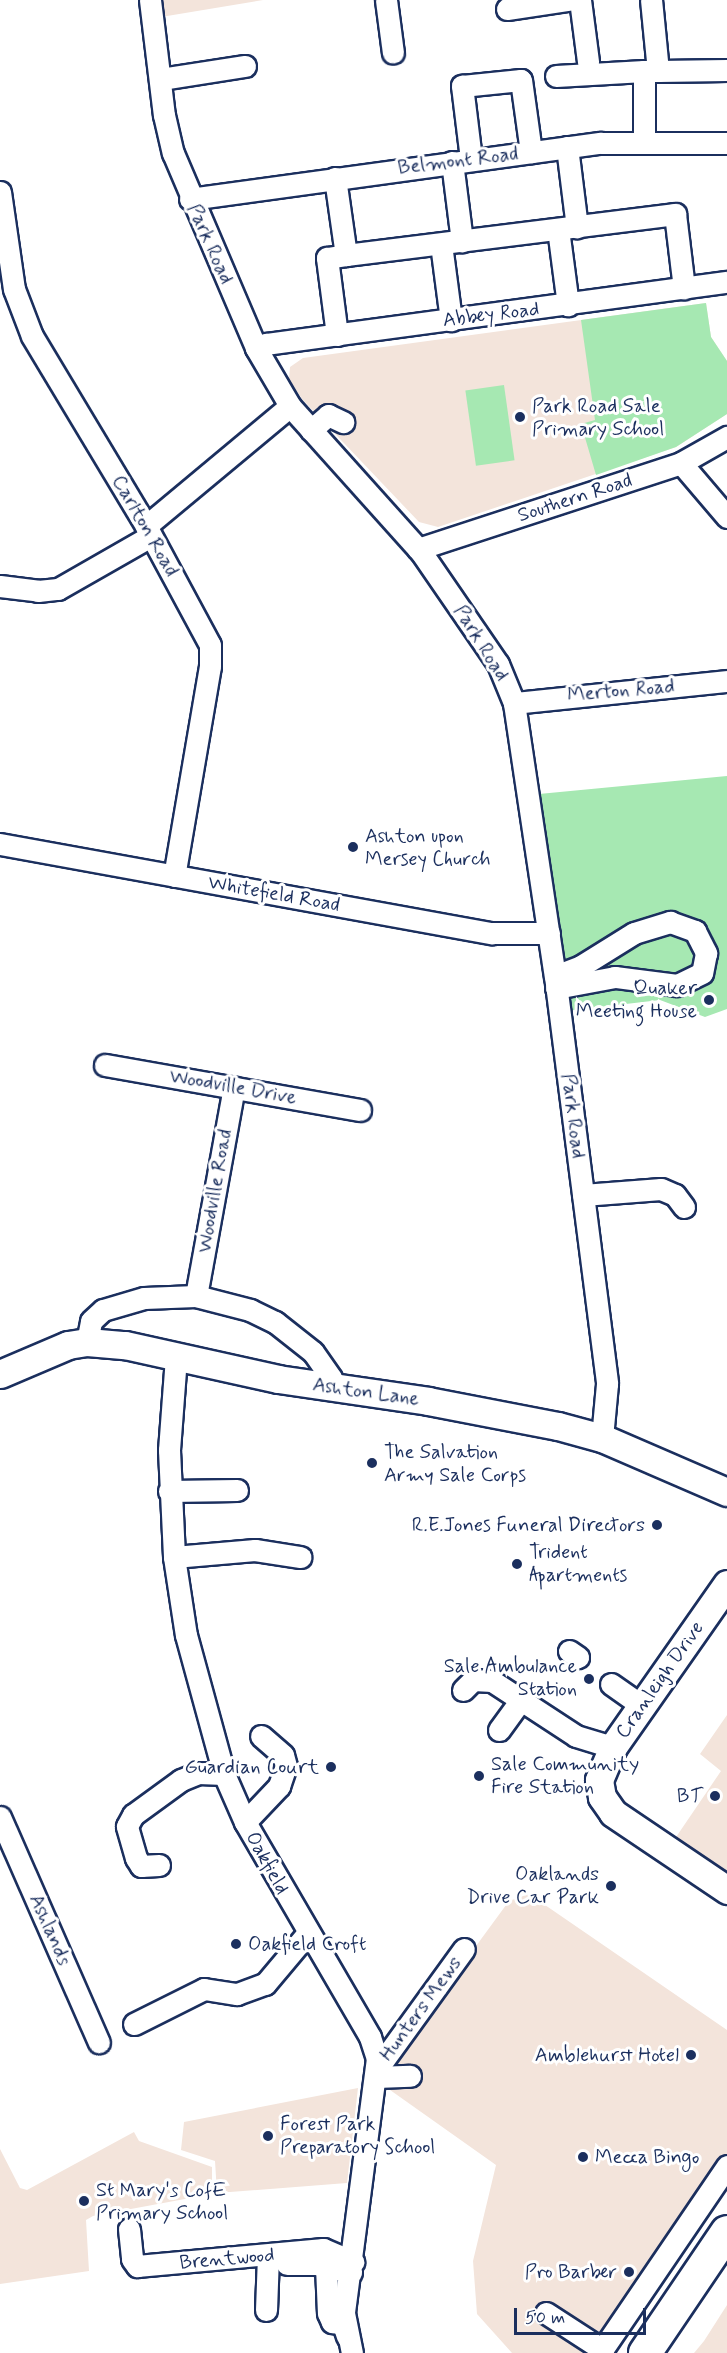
<!DOCTYPE html>
<style>
body{margin:0}
#map{position:relative;width:727px;height:2353px;overflow:hidden;background:#fff;font-family:Mynerve,sans-serif}
div>[style]{position:absolute}
[style*='--x']{left:calc(var(--x)*1px);top:calc(var(--y)*1px);width:calc(var(--w)*1px);rotate:calc(var(--a)*1deg)}
.built>*{inset:0;background:#f3e4db}
.green>*{inset:0;background:#a6e8b2;transform-origin:0 0}
.roads{filter:drop-shadow(2px 0 #1b2f5e) drop-shadow(-2px 0 #1b2f5e) drop-shadow(0 2px #1b2f5e) drop-shadow(0 -2px #1b2f5e)}
.minor>*{height:21px;margin:-10.5px;padding:0 10.5px;transform-origin:10.5px;border-radius:10.5px;background:#fff}
.major>*{height:27px;margin:-13.5px;padding:0 13.5px;transform-origin:13.5px;border-radius:13.5px;background:#fff}
.highway>*{height:32px;margin:-16px;padding:0 16px;transform-origin:16px;border-radius:16px;background:#fff}
.dots>*{width:16px;height:16px;translate:-50% -50%;box-sizing:border-box;border:3px solid #fff;border-radius:50%}
span{translate:-50% -50%;white-space:nowrap;text-align:center;line-height:1.15;-webkit-text-stroke:6px #fff;paint-order:stroke}
.street-label{font-size:20px;color:#1b2f5e}
.poi-label{font-size:20px;color:#1b2f5e}
.left{translate:0 -50%;text-align:left}
.right{translate:-100% -50%;text-align:right}
.scale{position:absolute;left:514px;top:2308px;width:132px;height:27px;box-sizing:border-box;border:3px solid #1b2f5e;border-top:0;padding-left:8px;font-size:18px;line-height:21px;white-space:nowrap;color:#1b2f5e;-webkit-text-stroke:4px #fff;paint-order:stroke}
</style>
<div id="map">
<div class="built">
<div style="clip-path:polygon(159px 0,263px 0,161px 17px)"></div>
<div style="clip-path:polygon(706px 303px,711px 337px,727px 361px,727px 414px,676px 447px,438px 527px,419px 522px,302px 399px,289px 379px,290px 367px,303px 358px)"></div>
<div style="clip-path:polygon(727px 1715px,727px 1873px,696px 1851px,685px 1851px,672px 1843px,721px 1771px,700px 1754px)"></div>
<div style="clip-path:polygon(529px 1894px,727px 2030px,727px 2178px,613px 2353px,512px 2353px,477px 2314px,473px 2261px,496px 2165px,383px 2085px,391px 2062px,509px 1901px)"></div>
<div style="clip-path:polygon(358px 2088px,347px 2183px,217px 2193px,215px 2161px,181px 2150px,184px 2122px)"></div>
<div style="clip-path:polygon(134px 2132px,139px 2141px,212px 2167px,212px 2194px,93px 2216px,86px 2220px,89px 2271px,0 2284px,0 2149px,20px 2188px,27px 2190px)"></div>
<div style="clip-path:polygon(727px 2305px,727px 2353px,694px 2353px,704px 2341px)"></div>
</div>
<div class="green">
<div style="clip-path:polygon(706px 303px,711px 337px,727px 361px,727px 414px,676px 447px,596px 475px,581px 424px,595px 420px,581px 320px)"></div>
<div style="left:504px;top:385px;width:76px;height:39px;rotate:82deg"></div>
<div style="clip-path:polygon(727px 776px,727px 1009px,705px 1017px,660px 1000px,566px 1011px,539px 794px)"></div>
</div>
<div class="roads">
<div class="minor">
<div style="--x:150;--y:0;--w:116;--a:83.1"></div>
<div style="--x:164;--y:115;--w:39;--a:77"></div>
<div style="--x:173;--y:153;--w:212;--a:66.9"></div>
<div style="--x:256;--y:348;--w:67;--a:59.6"></div>
<div style="--x:290;--y:406;--w:196;--a:48.1"></div>
<div style="--x:421;--y:552;--w:136;--a:55.5"></div>
<div style="--x:498;--y:664;--w:42;--a:67.7"></div>
<div style="--x:514;--y:703;--w:276;--a:81.5"></div>
<div style="--x:555;--y:976;--w:411;--a:82.7"></div>
<div style="--x:607;--y:1384;--w:54;--a:95.3"></div>
<div style="--x:386;--y:0;--w:53;--a:82.5"></div>
<div style="--x:580;--y:0;--w:63;--a:82.6"></div>
<div style="--x:507;--y:9;--w:62;--a:-8.4"></div>
<div style="--x:658;--y:71;--w:69;--a:-0.8"></div>
<div style="--x:556;--y:76;--w:88;--a:-3.3"></div>
<div style="--x:161;--y:79;--w:85;--a:-8.8"></div>
<div style="--x:644;--y:143;--w:72;--a:-90"></div>
<div style="--x:644;--y:71;--w:14;--a:0"></div>
<div style="--x:658;--y:71;--w:71;--a:-95.6"></div>
<div style="--x:567;--y:147;--w:81;--a:82.9"></div>
<div style="--x:471;--y:159;--w:74;--a:-97"></div>
<div style="--x:462;--y:86;--w:59;--a:-5.8"></div>
<div style="--x:521;--y:80;--w:73;--a:82.1"></div>
<div style="--x:452;--y:162;--w:80;--a:82.8"></div>
<div style="--x:335;--y:178;--w:78;--a:81.9"></div>
<div style="--x:0;--y:192;--w:98;--a:81.8"></div>
<div style="--x:14;--y:289;--w:50;--a:69"></div>
<div style="--x:32;--y:336;--w:222;--a:59"></div>
<div style="--x:146;--y:526;--w:135;--a:61.7"></div>
<div style="--x:210;--y:645;--w:21;--a:90"></div>
<div style="--x:210;--y:666;--w:213;--a:99.7"></div>
<div style="--x:190;--y:199;--w:415;--a:-7.8"></div>
<div style="--x:601;--y:143;--w:126;--a:0"></div>
<div style="--x:558;--y:229;--w:77;--a:82.5"></div>
<div style="--x:441;--y:244;--w:77;--a:82.5"></div>
<div style="--x:337;--y:335;--w:78;--a:-97.4"></div>
<div style="--x:327;--y:258;--w:19;--a:-9"></div>
<div style="--x:346;--y:255;--w:332;--a:-7.1"></div>
<div style="--x:675;--y:214;--w:75;--a:83.1"></div>
<div style="--x:256;--y:348;--w:11;--a:-22"></div>
<div style="--x:266;--y:344;--w:465;--a:-7.7"></div>
<div style="--x:311;--y:430;--w:23;--a:-41"></div>
<div style="--x:328;--y:415;--w:17;--a:25"></div>
<div style="--x:681;--y:463;--w:71;--a:49.6"></div>
<div style="--x:146;--y:526;--w:187;--a:-39.8"></div>
<div style="--x:418;--y:549;--w:277;--a:-18.1"></div>
<div style="--x:681;--y:463;--w:53;--a:-29.5"></div>
<div style="--x:0;--y:586;--w:38;--a:7"></div>
<div style="--x:38;--y:591;--w:20;--a:-6"></div>
<div style="--x:58;--y:589;--w:107;--a:-29.7"></div>
<div style="--x:514;--y:703;--w:214;--a:-5.9"></div>
<div style="--x:0;--y:844;--w:500;--a:10.3"></div>
<div style="--x:492;--y:933;--w:57;--a:0"></div>
<div style="--x:555;--y:976;--w:28;--a:-21"></div>
<div style="--x:581;--y:966;--w:62;--a:-31.9"></div>
<div style="--x:634;--y:933;--w:38;--a:-17"></div>
<div style="--x:670;--y:922;--w:27;--a:20"></div>
<div style="--x:695;--y:931;--w:25;--a:63"></div>
<div style="--x:706;--y:953;--w:20;--a:101"></div>
<div style="--x:702;--y:973;--w:28;--a:154"></div>
<div style="--x:677;--y:985;--w:63;--a:-172.6"></div>
<div style="--x:615;--y:977;--w:60;--a:169.4"></div>
<div style="--x:105;--y:1065;--w:259;--a:10"></div>
<div style="--x:583;--y:1195;--w:78;--a:-4.4"></div>
<div style="--x:661;--y:1189;--w:15;--a:23"></div>
<div style="--x:675;--y:1195;--w:15;--a:53"></div>
<div style="--x:196;--y:1296;--w:212;--a:-79.7"></div>
<div style="--x:87;--y:1342;--w:21;--a:-79"></div>
<div style="--x:91;--y:1321;--w:16;--a:-43"></div>
<div style="--x:103;--y:1310;--w:43;--a:-16.3"></div>
<div style="--x:144;--y:1298;--w:52;--a:-2.2"></div>
<div style="--x:196;--y:1296;--w:56;--a:14.5"></div>
<div style="--x:250;--y:1310;--w:28;--a:26"></div>
<div style="--x:275;--y:1322;--w:48;--a:38.3"></div>
<div style="--x:313;--y:1352;--w:32;--a:55"></div>
<div style="--x:331;--y:1378;--w:9;--a:96"></div>
<div style="--x:176;--y:1357;--w:93;--a:94.3"></div>
<div style="--x:169;--y:1450;--w:107;--a:87.3"></div>
<div style="--x:174;--y:1557;--w:79;--a:81.3"></div>
<div style="--x:186;--y:1635;--w:144;--a:74.7"></div>
<div style="--x:224;--y:1774;--w:52;--a:66.4"></div>
<div style="--x:245;--y:1822;--w:249;--a:59.8"></div>
<div style="--x:370;--y:2037;--w:22;--a:72"></div>
<div style="--x:377;--y:2058;--w:257;--a:97.4"></div>
<div style="--x:344;--y:2313;--w:41;--a:78.7"></div>
<div style="--x:169;--y:1491;--w:68;--a:-0.8"></div>
<div style="--x:174;--y:1557;--w:81;--a:-4.9"></div>
<div style="--x:255;--y:1550;--w:46;--a:8.8"></div>
<div style="--x:569;--y:1651;--w:11;--a:34"></div>
<div style="--x:611;--y:1684;--w:38;--a:35"></div>
<div style="--x:463;--y:1690;--w:14;--a:-45"></div>
<div style="--x:473;--y:1680;--w:19;--a:3"></div>
<div style="--x:492;--y:1681;--w:100;--a:33.2"></div>
<div style="--x:576;--y:1736;--w:39;--a:17"></div>
<div style="--x:499;--y:1730;--w:37;--a:-54"></div>
<div style="--x:0;--y:1817;--w:246;--a:66.3"></div>
<div style="--x:245;--y:1822;--w:50;--a:-46.6"></div>
<div style="--x:279;--y:1786;--w:21;--a:-71"></div>
<div style="--x:286;--y:1766;--w:11;--a:-105"></div>
<div style="--x:283;--y:1755;--w:29;--a:-139"></div>
<div style="--x:159;--y:1865;--w:18;--a:177"></div>
<div style="--x:141;--y:1866;--w:9;--a:-122"></div>
<div style="--x:136;--y:1858;--w:33;--a:-106"></div>
<div style="--x:127;--y:1826;--w:13;--a:-61"></div>
<div style="--x:133;--y:1815;--w:59;--a:-36.1"></div>
<div style="--x:181;--y:1780;--w:18;--a:-22"></div>
<div style="--x:198;--y:1773;--w:26;--a:2"></div>
<div style="--x:134;--y:2024;--w:78;--a:-26.6"></div>
<div style="--x:204;--y:1989;--w:33;--a:9"></div>
<div style="--x:237;--y:1994;--w:30;--a:-20"></div>
<div style="--x:265;--y:1984;--w:65;--a:-50"></div>
<div style="--x:377;--y:2069;--w:148;--a:-54.1"></div>
<div style="--x:376;--y:2077;--w:34;--a:-2"></div>
<div style="--x:129;--y:2229;--w:30;--a:84"></div>
<div style="--x:132;--y:2259;--w:9;--a:54"></div>
<div style="--x:137;--y:2266;--w:187;--a:-5.2"></div>
<div style="--x:323;--y:2249;--w:33;--a:23"></div>
<div style="--x:287;--y:2264;--w:29;--a:0"></div>
<div style="--x:316;--y:2264;--w:36;--a:13"></div>
<div style="--x:326;--y:2266;--w:47;--a:87.6"></div>
<div style="--x:328;--y:2313;--w:10;--a:66"></div>
<div style="--x:332;--y:2322;--w:11;--a:10"></div>
<div style="--x:343;--y:2324;--w:13;--a:72"></div>
<div style="--x:266;--y:2310;--w:55;--a:-87.9"></div>
<div style="--x:546;--y:2313;--w:68;--a:33"></div>
<div style="--x:600;--y:2353;--w:226;--a:-55.8"></div>
</div>
<div class="major">
<div style="--x:0;--y:1374;--w:74;--a:-23.1"></div>
<div style="--x:68;--y:1345;--w:19;--a:-9"></div>
<div style="--x:87;--y:1342;--w:38;--a:5"></div>
<div style="--x:125;--y:1345;--w:157;--a:12.5"></div>
<div style="--x:278;--y:1379;--w:152;--a:8.3"></div>
<div style="--x:428;--y:1401;--w:132;--a:10.9"></div>
<div style="--x:558;--y:1426;--w:46;--a:15.3"></div>
<div style="--x:602;--y:1438;--w:136;--a:23.4"></div>
<div style="--x:727;--y:1584;--w:199;--a:125"></div>
<div style="--x:613;--y:1747;--w:36;--a:113"></div>
<div style="--x:599;--y:1780;--w:17;--a:80"></div>
<div style="--x:602;--y:1797;--w:19;--a:55"></div>
<div style="--x:613;--y:1813;--w:138;--a:34"></div>
</div>
<div class="highway">
<div style="--x:645;--y:2353;--w:146;--a:-55.9"></div>
</div>
</div>
<div class="dots">
<div style="left:520px;top:417px;background:#1b2f5e"></div>
<div style="left:353px;top:847px;background:#1b2f5e"></div>
<div style="left:709px;top:1000px;background:#1b2f5e"></div>
<div style="left:372px;top:1463px;background:#1b2f5e"></div>
<div style="left:657px;top:1525px;background:#1b2f5e"></div>
<div style="left:517px;top:1564px;background:#1b2f5e"></div>
<div style="left:589px;top:1679px;background:#1b2f5e"></div>
<div style="left:331px;top:1767px;background:#1b2f5e"></div>
<div style="left:479px;top:1776px;background:#1b2f5e"></div>
<div style="left:715px;top:1796px;background:#1b2f5e"></div>
<div style="left:611px;top:1886px;background:#1b2f5e"></div>
<div style="left:236px;top:1944px;background:#1b2f5e"></div>
<div style="left:691px;top:2055px;background:#1b2f5e"></div>
<div style="left:268px;top:2136px;background:#1b2f5e"></div>
<div style="left:583px;top:2157px;background:#1b2f5e"></div>
<div style="left:84px;top:2201px;background:#1b2f5e"></div>
<div style="left:629px;top:2272px;background:#1b2f5e"></div>
</div>
<div class="street-label">
<span style="left:458px;top:161px;rotate:-7deg">Belmont Road</span>
<span style="left:210px;top:244px;rotate:66deg">Park Road</span>
<span style="left:491px;top:315px;rotate:-7deg">Abbey Road</span>
<span style="left:575px;top:498px;rotate:-18deg">Southern Road</span>
<span style="left:145px;top:526px;rotate:60deg">Carlton Road</span>
<span style="left:481px;top:643px;rotate:58deg">Park Road</span>
<span style="left:621px;top:691px;rotate:-5deg">Merton Road</span>
<span style="left:274px;top:894px;rotate:10deg">Whitefield Road</span>
<span style="left:233px;top:1087px;rotate:10deg">Woodville Drive</span>
<span style="left:573px;top:1116px;rotate:83deg">Park Road</span>
<span style="left:215px;top:1191px;rotate:-80deg">Woodville Road</span>
<span style="left:366px;top:1392px;rotate:8deg">Ashton Lane</span>
<span style="left:660px;top:1680px;rotate:-55deg">Cranleigh Drive</span>
<span style="left:267px;top:1863px;rotate:61deg">Oakfield</span>
<span style="left:50px;top:1930px;rotate:66deg">Ashlands</span>
<span style="left:421px;top:2009px;rotate:-54deg">Hunters Mews</span>
<span style="left:227px;top:2259px;rotate:-5deg">Brentwood</span>
</div>
<div class="poi-label">
<span class="left" style="left:532px;top:418px">Park Road Sale<br>Primary School</span>
<span class="left" style="left:365px;top:848px">Ashton upon<br>Mersey Church</span>
<span class="right" style="left:697px;top:1000px">Quaker<br>Meeting House</span>
<span class="left" style="left:384px;top:1464px">The Salvation<br>Army Sale Corps</span>
<span class="right" style="left:645px;top:1525px">R.E.Jones Funeral Directors</span>
<span class="left" style="left:529px;top:1564px">Trident<br>Apartments</span>
<span class="right" style="left:577px;top:1678px">Sale Ambulance<br>Station</span>
<span class="left" style="left:491px;top:1776px">Sale Community<br>Fire Station</span>
<span class="right" style="left:319px;top:1767px">Guardian Court</span>
<span class="right" style="left:703px;top:1796px">BT</span>
<span class="right" style="left:599px;top:1886px">Oaklands<br>Drive Car Park</span>
<span class="left" style="left:248px;top:1944px">Oakfield Croft</span>
<span class="right" style="left:679px;top:2055px">Amblehurst Hotel</span>
<span class="left" style="left:280px;top:2136px">Forest Park<br>Preparatory School</span>
<span class="left" style="left:595px;top:2157px">Mecca Bingo</span>
<span class="left" style="left:96px;top:2202px">St Mary's CofE<br>Primary School</span>
<span class="right" style="left:617px;top:2272px">Pro Barber</span>
</div>
<div class="scale">50 m</div>
</div>
